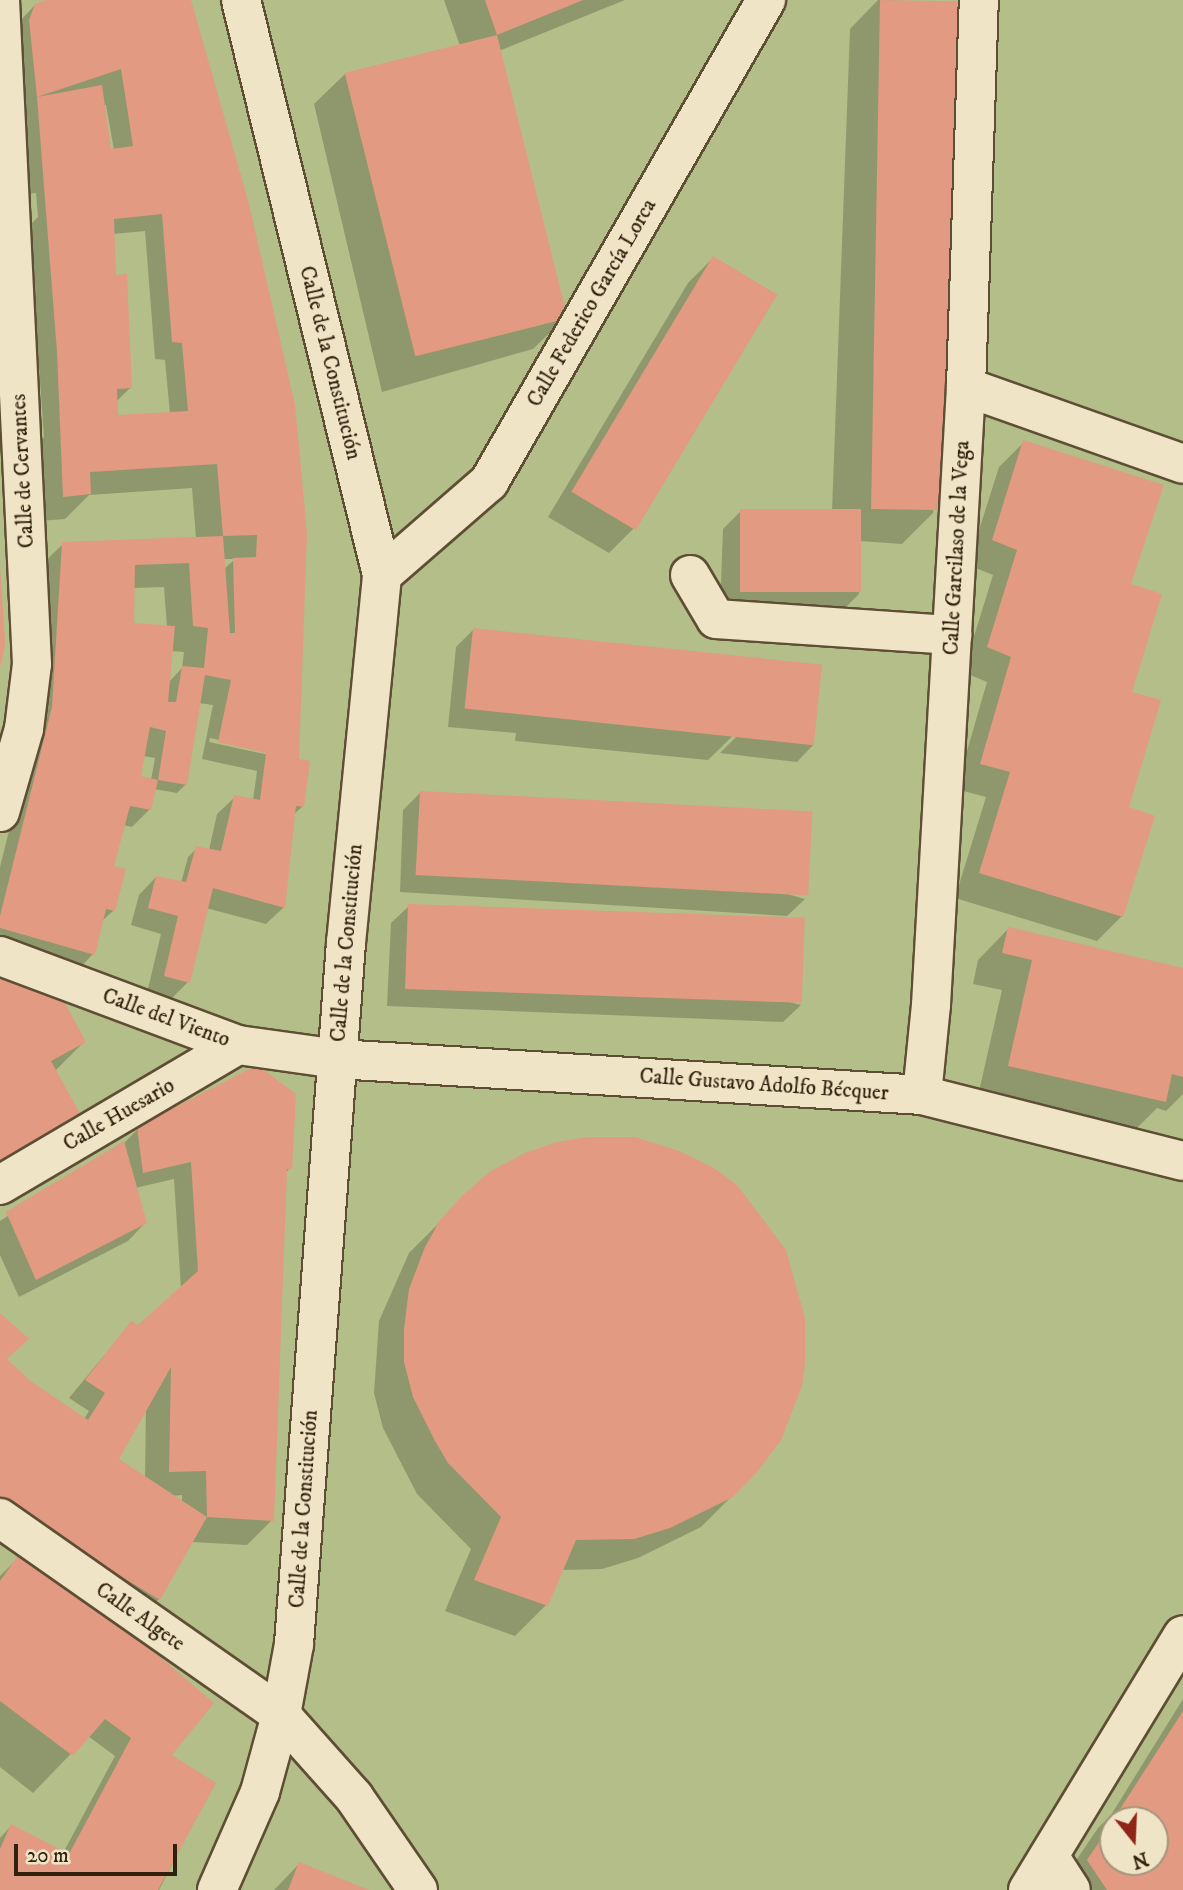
<!DOCTYPE html>
<meta charset="utf-8">
<style>
body{margin:0}
#map{position:relative;width:1183px;height:1890px;overflow:hidden;background:#e8d6a7;font-family:"IM FELL DW Pica",serif}
div>[style]{position:absolute}
[style*='--x']{left:calc(var(--x)*1px);top:calc(var(--y)*1px);width:calc(var(--w)*1px);rotate:calc(var(--a)*1deg)}
.green>*{inset:0;background:#b3be89}
.shadow>*{inset:0;background:#0003}
.building>*{inset:0;background:#e29a82;transform-origin:0 0}
.roads{filter:drop-shadow(2px 0 #5e4e34) drop-shadow(-2px 0 #5e4e34) drop-shadow(0 2px #5e4e34) drop-shadow(0 -2px #5e4e34)}
.minor>*{height:38px;margin:-19px;padding:0 19px;transform-origin:19px;border-radius:19px;background:#f0e4c6}
span{translate:-50% -50%;white-space:nowrap;text-align:center;line-height:1.15;-webkit-text-stroke:5px #f0e4c6;paint-order:stroke}
.street-label{font-size:21px;color:#30210e}
.north{position:absolute;left:1099px;top:1806px;width:70px;height:70px;box-sizing:border-box;background:#f0e4c6;border:2px solid #a3967c;border-radius:50%;rotate:162deg;font-size:19px;font-weight:700;line-height:28px;text-align:center;color:#30210e}
.north::after{content:'';display:block;margin:auto;width:24px;height:32px;background:#8f2418;clip-path:polygon(50% 0,100% 100%,50% 72%,0 100%)}
.scale{position:absolute;left:14px;top:1844px;width:163px;height:32px;box-sizing:border-box;border:4px solid #30210e;border-top:0;padding-left:9px;font-size:21px;line-height:24px;white-space:nowrap;color:#30210e;-webkit-text-stroke:5px #f0e4c6;paint-order:stroke}
</style>
<div id="map">
<div class="green">
<div style="clip-path:polygon(evenodd,0 0,1183px 0,1183px 1890px,0 1890px,0 0,1113px 1820px,1155px 1820px,1155px 1862px,1113px 1862px,1113px 1820px)"></div>
</div>
<div class="shadow">
<div style="clip-path:polygon(evenodd,52px 0,188px 0,297px 760px,302px 807px,293px 815px,284px 907px,266px 924px,206px 908px,188px 982px,171px 999px,147px 993px,161px 934px,131px 925px,139px 895px,156px 877px,181px 883px,188px 857px,197px 848px,209px 850px,217px 814px,235px 797px,253px 800px,257px 771px,202px 759px,213px 705px,199px 703px,186px 784px,177px 793px,154px 789px,150px 809px,132px 827px,123px 825px,112px 867px,114px 910px,101px 922px,93px 954px,76px 972px,0 950px,0 867px,35px 726px,37px 569px,63px 544px,196px 538px,192px 488px,89px 495px,65px 519px,39px 521px,36px 444px,44px 437px,29px 226px,38px 217px,36px 193px,26px 194px,17px 24px,35px 5px,52px 0,103px 105px,106px 105px,114px 150px,109px 151px,103px 105px,52px 0,145px 231px,155px 359px,165px 360px,170px 414px,116px 416px,116px 402px,131px 387px,114px 277px,113px 234px,145px 231px,52px 0,223px 559px,235px 559px,223px 570px,223px 559px,52px 0,164px 587px,167px 627px,130px 624px,133px 588px,164px 587px,52px 0,171px 651px,184px 652px,182px 668px,169px 682px,171px 651px,52px 0,210px 738px,283px 754px,283px 758px,209px 742px,210px 738px,52px 0,143px 756px,155px 758px,151px 780px,139px 778px,143px 756px)"></div>
<div style="clip-path:polygon(444px 0,625px 0,499px 51px,564px 319px,533px 349px,382px 392px,314px 104px,345px 74px,460px 46px)"></div>
<div style="clip-path:polygon(878px 0,962px 3px,933px 513px,902px 544px,859px 541px,859px 594px,841px 612px,720px 609px,723px 529px,741px 511px,832px 511px,850px 29px)"></div>
<div style="clip-path:polygon(713px 258px,774px 295px,634px 528px,609px 553px,548px 517px,688px 283px)"></div>
<div style="clip-path:polygon(1024px 442px,1129px 585px,1130px 693px,1122px 916px,1097px 941px,955px 898px,986px 797px,956px 789px,987px 682px,963px 672px,993px 575px,968px 565px,999px 467px)"></div>
<div style="clip-path:polygon(473px 630px,814px 744px,797px 762px,720px 753px,742px 731px,740px 729px,708px 760px,515px 741px,516px 733px,448px 727px,456px 647px)"></div>
<div style="clip-path:polygon(421px 792px,805px 899px,787px 916px,400px 892px,403px 810px)"></div>
<div style="clip-path:polygon(409px 906px,801px 1005px,783px 1022px,387px 1006px,391px 923px)"></div>
<div style="clip-path:polygon(1008px 929px,1183px 970px,1183px 1094px,1166px 1111px,1157px 1108px,1133px 1132px,978px 1096px,1002px 990px,973px 984px,978px 960px)"></div>
<div style="clip-path:polygon(0 969px,84px 1042px,55px 1071px)"></div>
<div style="clip-path:polygon(evenodd,138px 1129px,290px 1168px,285px 1173px,272px 1520px,247px 1545px,191px 1542px,159px 1599px,141px 1617px,0 1525px,0 1316px,5px 1360px,28px 1381px,84px 1419px,89px 1411px,69px 1398px,131px 1323px,124px 1337px,181px 1289px,174px 1179px,135px 1188px,145px 1223px,128px 1241px,19px 1297px,0 1255px,0 1221px,124px 1143px,138px 1129px,146px 1407px,145px 1479px,116px 1460px,146px 1407px,138px 1129px,182px 1495px,182px 1503px,171px 1496px,182px 1495px)"></div>
<div style="clip-path:polygon(441px 1221px,732px 1496px,701px 1527px,638px 1558px,602px 1569px,561px 1570px,546px 1605px,515px 1636px,445px 1611px,471px 1549px,417px 1494px,383px 1428px,374px 1393px,379px 1321px,409px 1253px)"></div>
<div style="clip-path:polygon(20px 1556px,169px 1755px,213px 1784px,159px 1890px,0 1890px,0 1838px,11px 1826px,63px 1853px,115px 1756px,88px 1736px,33px 1793px,0 1767px,0 1576px)"></div>
<div style="clip-path:polygon(evenodd,1183px 1699px,1183px 1890px,1056px 1890px,1098px 1828px,1111px 1815px,1183px 1699px,1113px 1820px,1155px 1820px,1155px 1862px,1113px 1862px,1113px 1820px)"></div>
<div style="clip-path:polygon(299px 1864px,364px 1890px,274px 1890px)"></div>
</div>
<div class="building">
<div style="clip-path:polygon(evenodd,46px 0,191px 0,249px 204px,295px 405px,307px 533px,299px 759px,310px 761px,304px 807px,296px 806px,285px 908px,213px 888px,190px 983px,164px 976px,178px 916px,148px 908px,156px 876px,186px 882px,196px 846px,221px 851px,234px 795px,260px 800px,266px 753px,218px 742px,231px 680px,205px 675px,187px 785px,158px 780px,151px 810px,130px 806px,114px 866px,126px 869px,115px 911px,106px 909px,95px 955px,0 928px,0 916px,52px 707px,62px 542px,223px 536px,230px 633px,235px 633px,233px 558px,256px 557px,257px 535px,223px 536px,217px 464px,90px 472px,91px 494px,63px 497px,57px 352px,37px 97px,102px 85px,111px 149px,133px 146px,121px 69px,37px 97px,29px 20px,35px 4px,46px 0,162px 214px,172px 342px,182px 343px,188px 411px,118px 415px,117px 389px,132px 388px,127px 274px,116px 275px,114px 219px,162px 214px,46px 0,189px 563px,193px 626px,208px 628px,204px 668px,182px 666px,176px 702px,168px 702px,175px 626px,134px 623px,135px 565px,189px 563px,46px 0,150px 727px,166px 731px,158px 780px,141px 776px,150px 727px)"></div>
<div style="clip-path:polygon(485px 0,583px 0,497px 35px)"></div>
<div style="left:880px;top:0;width:83px;height:509px;rotate:1deg"></div>
<div style="left:497px;top:35px;width:292px;height:157px;rotate:76deg"></div>
<div style="left:713px;top:256px;width:75px;height:275px;rotate:31deg"></div>
<div style="clip-path:polygon(1023px 440px,1164px 485px,1131px 584px,1162px 594px,1132px 692px,1161px 700px,1129px 807px,1155px 816px,1123px 917px,979px 873px,1010px 772px,980px 764px,1011px 657px,987px 647px,1017px 550px,992px 540px)"></div>
<div style="left:740px;top:509px;width:121px;height:83px"></div>
<div style="clip-path:polygon(0 566px,5px 643px,1px 665px,0 665px)"></div>
<div style="left:473px;top:628px;width:351px;height:81px;rotate:6deg"></div>
<div style="left:420px;top:791px;width:393px;height:84px;rotate:3deg"></div>
<div style="left:408px;top:904px;width:397px;height:85px;rotate:2deg"></div>
<div style="clip-path:polygon(1008px 927px,1183px 968px,1183px 1077px,1172px 1074px,1166px 1102px,1008px 1066px,1032px 960px,1002px 953px)"></div>
<div style="clip-path:polygon(0 967px,60px 994px,86px 1042px,51px 1061px,83px 1119px,0 1166px)"></div>
<div style="clip-path:polygon(257px 1065px,296px 1094px,292px 1169px,287px 1169px,274px 1521px,207px 1517px,206px 1471px,169px 1472px,171px 1367px,119px 1459px,207px 1517px,160px 1600px,71px 1546px,0 1496px,0 1313px,29px 1339px,7px 1359px,29px 1380px,88px 1420px,105px 1393px,85px 1380px,131px 1321px,138px 1325px,198px 1271px,191px 1162px,143px 1173px,137px 1127px)"></div>
<div style="clip-path:polygon(589px 1137px,635px 1137px,679px 1151px,714px 1168px,737px 1185px,786px 1250px,805px 1318px,805px 1364px,802px 1386px,781px 1440px,757px 1472px,733px 1497px,670px 1528px,634px 1539px,576px 1540px,548px 1606px,474px 1580px,501px 1517px,448px 1463px,435px 1441px,413px 1397px,404px 1362px,404px 1329px,409px 1289px,425px 1247px,440px 1220px,464px 1194px,491px 1171px,525px 1153px,557px 1142px)"></div>
<div style="clip-path:polygon(124px 1141px,147px 1223px,36px 1280px,6px 1212px)"></div>
<div style="clip-path:polygon(20px 1553px,160px 1657px,214px 1703px,172px 1755px,216px 1783px,158px 1890px,0 1890px,0 1849px,11px 1824px,69px 1854px,131px 1738px,105px 1719px,73px 1756px,0 1701px,0 1581px)"></div>
<div style="clip-path:polygon(1183px 1711px,1183px 1890px,1107px 1890px,1087px 1860px,1113px 1821px,1113px 1862px,1155px 1862px,1155px 1820px,1113px 1820px)"></div>
<div style="clip-path:polygon(299px 1862px,369px 1890px,288px 1890px)"></div>
</div>
<div class="roads">
<div class="minor">
<div style="--x:966;--y:387;--w:230;--a:19.5"></div>
<div style="--x:382;--y:575;--w:142;--a:-41"></div>
<div style="--x:489;--y:482;--w:556;--a:-60.11"></div>
<div style="--x:690;--y:575;--w:51;--a:59.4"></div>
<div style="--x:716;--y:619;--w:237;--a:3.9"></div>
<div style="--x:0;--y:812;--w:86;--a:-73.9"></div>
<div style="--x:24;--y:729;--w:65;--a:-83"></div>
<div style="--x:32;--y:664;--w:665;--a:-92.76"></div>
<div style="--x:0;--y:956;--w:254;--a:20.5"></div>
<div style="--x:238;--y:1045;--w:100;--a:8"></div>
<div style="--x:337;--y:1059;--w:586;--a:3.52"></div>
<div style="--x:922;--y:1095;--w:269;--a:14.2"></div>
<div style="--x:922;--y:1095;--w:90;--a:-84.3"></div>
<div style="--x:931;--y:1005;--w:619;--a:-86.76"></div>
<div style="--x:966;--y:387;--w:387;--a:-88.1"></div>
<div style="--x:0;--y:1185;--w:276;--a:-30.5"></div>
<div style="--x:0;--y:1518;--w:343;--a:35"></div>
<div style="--x:281;--y:1715;--w:110;--a:48.3"></div>
<div style="--x:354;--y:1797;--w:113;--a:55.5"></div>
<div style="--x:1049;--y:1856;--w:40;--a:57.1"></div>
<div style="--x:217;--y:1890;--w:107;--a:-66.3"></div>
<div style="--x:260;--y:1792;--w:80;--a:-74.7"></div>
<div style="--x:281;--y:1715;--w:72;--a:-79.6"></div>
<div style="--x:294;--y:1644;--w:703;--a:-85.76"></div>
<div style="--x:346;--y:943;--w:370;--a:-84.4"></div>
<div style="--x:382;--y:575;--w:592;--a:-103.78"></div>
<div style="--x:1028;--y:1890;--w:298;--a:-58.7"></div>
</div>
</div>
<div class="street-label">
<span style="left:592px;top:303px;rotate:-60deg">Calle Federico García Lorca</span>
<span style="left:330px;top:363px;rotate:76deg">Calle de la Constitución</span>
<span style="left:23px;top:471px;rotate:-93deg">Calle de Cervantes</span>
<span style="left:957px;top:548px;rotate:-87deg">Calle Garcilaso de la Vega</span>
<span style="left:347px;top:943px;rotate:-85deg">Calle de la Constitución</span>
<span style="left:166px;top:1018px;rotate:20deg">Calle del Viento</span>
<span style="left:764px;top:1085px;rotate:4deg">Calle Gustavo Adolfo Bécquer</span>
<span style="left:119px;top:1115px;rotate:-30deg">Calle Huesario</span>
<span style="left:304px;top:1509px;rotate:-86deg">Calle de la Constitución</span>
<span style="left:140px;top:1617px;rotate:35deg">Calle Algete</span>
</div>
<div class="north">N</div>
<div class="scale">20 m</div>
</div>
